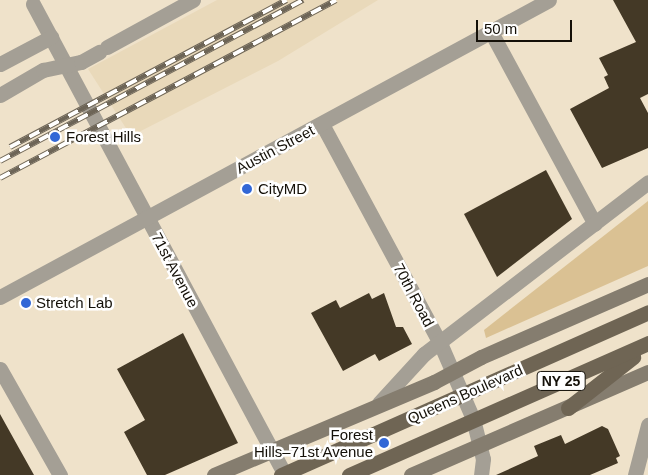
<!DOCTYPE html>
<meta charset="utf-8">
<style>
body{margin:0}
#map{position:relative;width:648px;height:475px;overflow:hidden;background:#efe2ca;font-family:Arial,sans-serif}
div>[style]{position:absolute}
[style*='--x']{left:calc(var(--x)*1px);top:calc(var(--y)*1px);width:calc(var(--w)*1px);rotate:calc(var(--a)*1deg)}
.built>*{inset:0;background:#e9d9ba}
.green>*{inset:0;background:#dac193}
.building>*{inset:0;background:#443926}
.street>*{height:15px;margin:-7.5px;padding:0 7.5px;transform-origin:7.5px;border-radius:7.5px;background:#a49f95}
.secondary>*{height:15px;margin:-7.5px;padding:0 7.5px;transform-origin:7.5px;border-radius:7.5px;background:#857d6f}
.primary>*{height:15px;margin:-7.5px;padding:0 7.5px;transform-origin:7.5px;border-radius:7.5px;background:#6f6554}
.rail>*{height:5.5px;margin-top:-2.75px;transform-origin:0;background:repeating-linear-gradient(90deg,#fff 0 11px,#6d6557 0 22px);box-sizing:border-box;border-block:1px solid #6d6557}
.dots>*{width:14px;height:14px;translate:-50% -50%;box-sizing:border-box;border:2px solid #fff;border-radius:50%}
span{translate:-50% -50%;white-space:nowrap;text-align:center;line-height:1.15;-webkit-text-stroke:5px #fff;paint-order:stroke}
.shield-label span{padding:1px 4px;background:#fff;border:1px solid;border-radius:4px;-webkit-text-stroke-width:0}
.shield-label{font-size:14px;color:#141008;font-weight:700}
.poi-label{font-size:15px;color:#141008}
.left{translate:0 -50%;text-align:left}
.right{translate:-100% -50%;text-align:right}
.street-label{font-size:15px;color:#141008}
.scale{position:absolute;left:476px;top:20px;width:96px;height:22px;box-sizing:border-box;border:2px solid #141008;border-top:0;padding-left:6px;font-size:15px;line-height:18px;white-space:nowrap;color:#141008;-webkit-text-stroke:4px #fff;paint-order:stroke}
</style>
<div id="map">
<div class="built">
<div style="clip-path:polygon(217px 0,378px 0,278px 61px,131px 136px,88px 69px)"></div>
</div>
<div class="green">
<div style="clip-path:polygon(648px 201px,648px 266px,486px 338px,484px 330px)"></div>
</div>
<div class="building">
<div style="clip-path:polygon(613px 0,648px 0,648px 94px,640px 98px,648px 113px,648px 148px,602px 168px,570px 109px,609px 88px,604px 77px,608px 75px,599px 58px,636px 42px)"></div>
<div style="clip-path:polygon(546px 170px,572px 219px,497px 277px,464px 214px)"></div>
<div style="clip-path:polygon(369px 293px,372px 299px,384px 293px,396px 327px,403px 327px,412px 344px,379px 361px,375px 354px,343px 371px,311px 313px,336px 300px,340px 308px)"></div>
<div style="clip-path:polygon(183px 333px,238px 443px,165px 475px,147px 475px,124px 432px,145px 420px,117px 369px)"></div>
<div style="clip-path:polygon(0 414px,20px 450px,34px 475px,0 475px)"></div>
<div style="clip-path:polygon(602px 426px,608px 429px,620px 456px,616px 458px,618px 463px,590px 475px,496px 475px,538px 456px,534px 446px,561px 435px,565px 444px)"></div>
</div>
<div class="street">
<div style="--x:33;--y:4;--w:534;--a:61.85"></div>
<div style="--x:491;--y:32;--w:218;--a:61.6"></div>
<div style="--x:107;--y:47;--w:98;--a:-28.7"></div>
<div style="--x:0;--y:64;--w:58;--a:-27.9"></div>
<div style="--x:0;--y:95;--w:50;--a:-30.2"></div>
<div style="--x:43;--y:70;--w:39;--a:-12"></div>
<div style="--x:81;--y:62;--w:21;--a:-29"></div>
<div style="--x:322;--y:124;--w:249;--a:61.7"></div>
<div style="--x:440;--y:343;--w:83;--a:66.5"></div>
<div style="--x:473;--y:419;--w:41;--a:76"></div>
<div style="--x:483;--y:459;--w:16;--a:97"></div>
<div style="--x:0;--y:297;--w:624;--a:-28.41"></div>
<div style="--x:0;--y:369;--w:122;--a:60.5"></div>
<div style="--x:379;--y:403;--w:67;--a:-47.4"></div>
<div style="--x:424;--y:354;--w:282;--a:-37.5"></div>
<div style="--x:635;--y:475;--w:52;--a:-75.4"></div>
</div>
<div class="secondary">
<div style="--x:214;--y:475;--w:239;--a:-22.9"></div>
<div style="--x:434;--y:382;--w:53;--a:-28"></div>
<div style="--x:481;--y:357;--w:182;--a:-23.6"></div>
<div style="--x:411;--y:475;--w:258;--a:-23.5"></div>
</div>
<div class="primary">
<div style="--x:568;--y:408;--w:83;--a:-38.1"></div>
<div style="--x:281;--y:475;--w:402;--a:-23.9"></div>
<div style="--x:349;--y:475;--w:327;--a:-23.8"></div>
</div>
<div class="rail">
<div style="--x:10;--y:147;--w:313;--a:-28"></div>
<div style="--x:0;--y:161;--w:343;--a:-28"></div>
<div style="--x:0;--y:178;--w:380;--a:-27.9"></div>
</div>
<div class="dots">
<div style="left:55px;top:137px;background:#3267d6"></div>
<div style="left:247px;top:189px;background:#3267d6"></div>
<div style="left:26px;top:303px;background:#3267d6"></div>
<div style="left:384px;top:443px;background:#3267d6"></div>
</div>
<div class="shield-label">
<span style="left:561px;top:381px">NY 25</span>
</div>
<div class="poi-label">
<span class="left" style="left:66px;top:137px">Forest Hills</span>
<span class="left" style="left:258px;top:189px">CityMD</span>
<span class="left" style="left:36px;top:303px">Stretch Lab</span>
<span class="right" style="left:373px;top:443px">Forest<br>Hills–71st Avenue</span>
</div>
<div class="street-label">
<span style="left:275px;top:149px;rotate:-28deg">Austin Street</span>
<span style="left:175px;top:270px;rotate:62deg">71st Avenue</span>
<span style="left:414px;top:295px;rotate:62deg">70th Road</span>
<span style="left:465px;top:394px;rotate:-24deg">Queens Boulevard</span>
</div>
<div class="scale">50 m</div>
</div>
